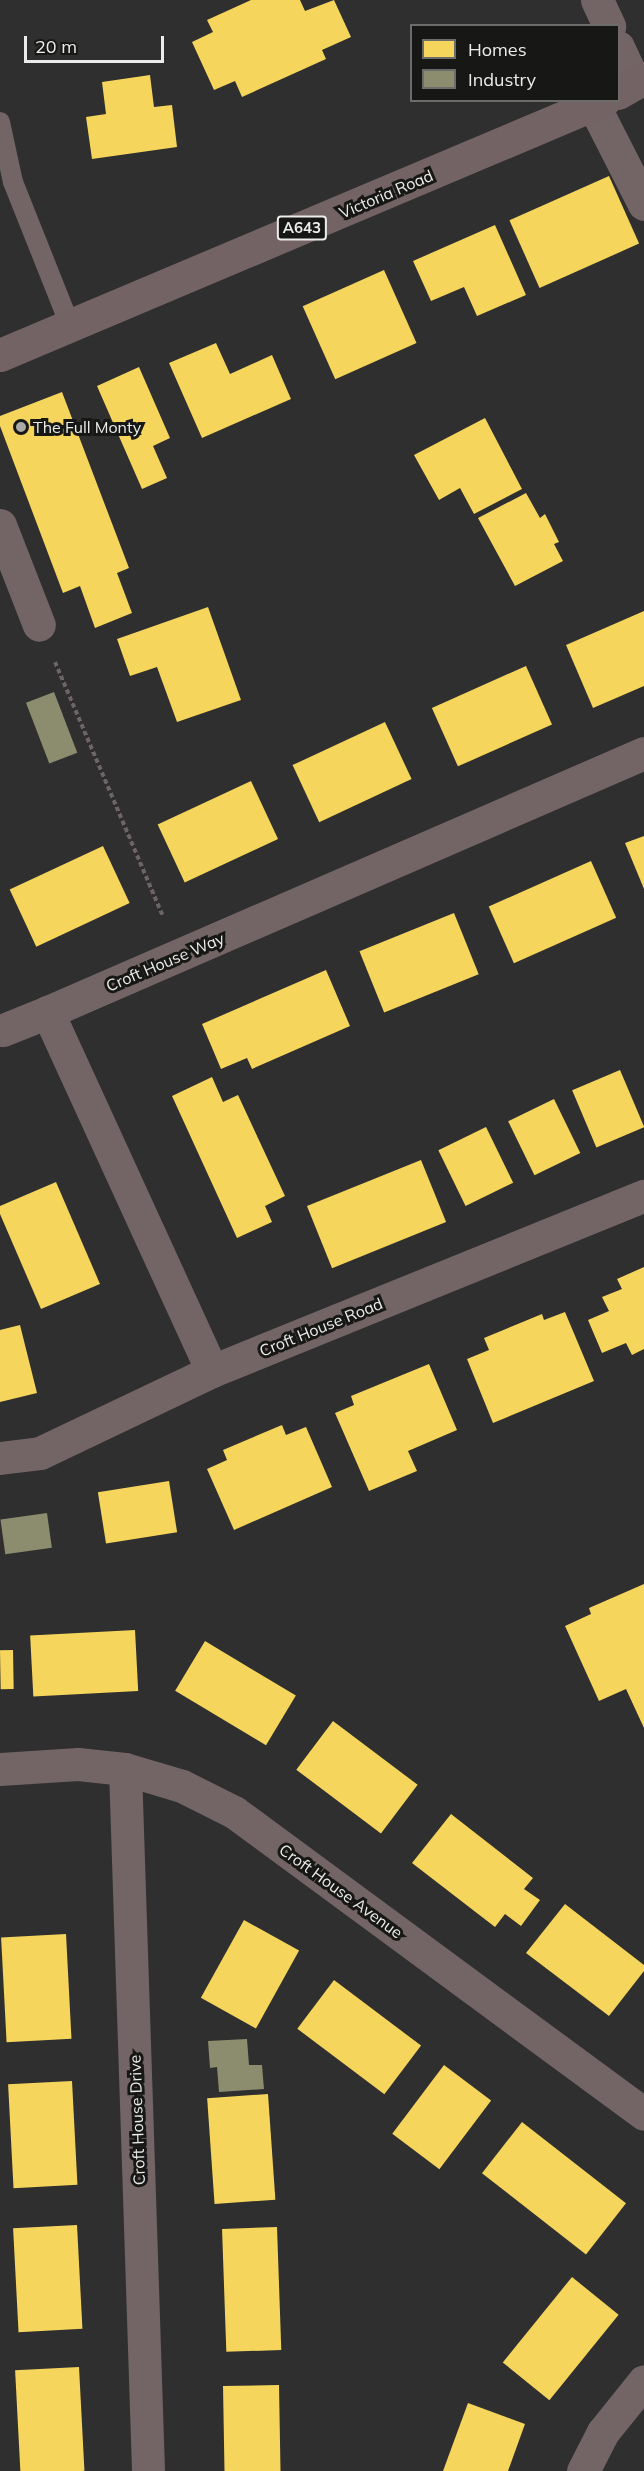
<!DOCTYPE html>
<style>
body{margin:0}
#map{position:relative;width:644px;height:2471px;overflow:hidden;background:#2e2f2e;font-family:Mulish,sans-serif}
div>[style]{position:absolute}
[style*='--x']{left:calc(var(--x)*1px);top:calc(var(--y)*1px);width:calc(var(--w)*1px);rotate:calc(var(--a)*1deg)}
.homes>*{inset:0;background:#f6d55c;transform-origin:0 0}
.industry>*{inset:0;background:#8c8c6e;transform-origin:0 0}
.path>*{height:4px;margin-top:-2px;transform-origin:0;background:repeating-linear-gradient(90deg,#6d6565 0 4.5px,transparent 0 7.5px)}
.service>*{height:20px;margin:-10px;padding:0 10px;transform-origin:10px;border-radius:10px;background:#736466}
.minor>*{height:33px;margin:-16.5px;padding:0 16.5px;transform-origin:16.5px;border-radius:16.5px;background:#736466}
.primary>*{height:33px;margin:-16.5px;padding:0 16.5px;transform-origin:16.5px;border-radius:16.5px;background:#736365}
.dots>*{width:16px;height:16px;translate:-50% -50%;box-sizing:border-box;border:3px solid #171816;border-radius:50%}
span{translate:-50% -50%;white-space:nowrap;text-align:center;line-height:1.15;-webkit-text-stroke:6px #171816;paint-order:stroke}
.shield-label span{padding:2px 4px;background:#171816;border:2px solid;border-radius:4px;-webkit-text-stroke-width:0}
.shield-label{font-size:15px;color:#ecedeb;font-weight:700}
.street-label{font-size:16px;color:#ecedeb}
.poi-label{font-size:16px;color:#ecedeb}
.left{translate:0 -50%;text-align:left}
.legend{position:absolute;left:410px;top:24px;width:210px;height:78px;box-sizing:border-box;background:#171816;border:2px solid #6c6d6b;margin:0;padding:8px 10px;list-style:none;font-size:18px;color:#ecedeb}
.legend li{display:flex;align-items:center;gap:12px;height:30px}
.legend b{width:30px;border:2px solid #6c6d6b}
.scale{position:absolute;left:24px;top:36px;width:140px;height:27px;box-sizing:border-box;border:3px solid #ecedeb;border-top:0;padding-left:8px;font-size:18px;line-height:21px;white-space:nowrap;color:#ecedeb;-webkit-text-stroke:4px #171816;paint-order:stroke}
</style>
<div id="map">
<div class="homes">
<div style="clip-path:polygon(251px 0,300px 0,305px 11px,334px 0,351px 37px,322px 50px,326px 59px,242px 97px,235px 81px,214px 90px,192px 42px,213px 32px,207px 20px)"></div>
<div style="clip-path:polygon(150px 75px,154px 107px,172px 105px,177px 147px,92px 159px,86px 117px,106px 114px,102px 82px)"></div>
<div style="left:609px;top:176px;width:74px;height:109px;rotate:66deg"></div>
<div style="clip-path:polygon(495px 225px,526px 295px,477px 316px,464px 287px,431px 301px,413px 261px)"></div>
<div style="left:384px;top:270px;width:80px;height:89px;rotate:66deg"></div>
<div style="clip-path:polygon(216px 343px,230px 374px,272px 355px,291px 399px,202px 438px,169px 363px)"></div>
<div style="clip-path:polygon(139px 367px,170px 438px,153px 446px,167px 478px,142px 489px,97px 386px)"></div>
<div style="clip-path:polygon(62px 392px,129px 568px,117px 573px,132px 613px,95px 628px,80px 586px,63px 593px,0 426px,0 416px)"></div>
<div style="clip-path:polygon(485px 418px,522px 489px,474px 514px,460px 488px,439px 500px,414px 455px)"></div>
<div style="clip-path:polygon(526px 493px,540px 518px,545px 514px,559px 542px,554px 544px,563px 561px,515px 586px,478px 518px)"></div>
<div style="clip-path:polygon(208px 607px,241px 700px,177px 722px,157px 667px,130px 676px,117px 639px)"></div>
<div style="clip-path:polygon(644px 611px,644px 686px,593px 708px,566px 645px)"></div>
<div style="left:526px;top:666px;width:64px;height:103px;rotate:66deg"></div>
<div style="left:385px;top:722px;width:63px;height:102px;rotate:65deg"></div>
<div style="left:251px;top:781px;width:64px;height:103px;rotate:65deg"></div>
<div style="clip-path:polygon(644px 836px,644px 889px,625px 843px)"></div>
<div style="left:103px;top:846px;width:63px;height:103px;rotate:65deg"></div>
<div style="left:591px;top:861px;width:62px;height:112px;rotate:66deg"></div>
<div style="left:454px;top:913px;width:66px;height:102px;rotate:68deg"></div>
<div style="clip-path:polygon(326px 970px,350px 1026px,252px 1069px,247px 1058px,221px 1069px,202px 1024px)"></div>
<div style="left:620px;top:1070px;width:62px;height:52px;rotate:67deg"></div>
<div style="clip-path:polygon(212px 1077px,223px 1102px,238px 1095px,285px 1196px,265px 1206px,272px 1222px,237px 1238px,172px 1096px)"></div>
<div style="left:554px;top:1099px;width:60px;height:51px;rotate:64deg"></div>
<div style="left:486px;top:1127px;width:62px;height:53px;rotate:64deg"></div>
<div style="left:421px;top:1160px;width:67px;height:123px;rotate:68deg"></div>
<div style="clip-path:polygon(56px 1182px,100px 1284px,41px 1309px,0 1214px,0 1206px)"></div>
<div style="clip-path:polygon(644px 1267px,644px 1349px,632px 1355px,626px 1343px,602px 1353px,588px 1320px,609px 1311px,602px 1297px,622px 1289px,617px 1279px)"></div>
<div style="clip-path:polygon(565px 1312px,594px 1381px,493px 1423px,467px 1359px,489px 1350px,484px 1338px,542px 1314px,544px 1320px)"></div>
<div style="clip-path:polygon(20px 1325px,37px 1393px,0 1402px,0 1330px)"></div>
<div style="clip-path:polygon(429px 1364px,457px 1430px,408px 1451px,417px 1471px,369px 1491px,335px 1413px,354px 1405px,351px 1396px)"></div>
<div style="clip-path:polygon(282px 1425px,286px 1435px,306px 1427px,332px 1487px,234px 1530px,207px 1469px,227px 1460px,223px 1450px)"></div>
<div style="left:169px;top:1481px;width:52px;height:72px;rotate:81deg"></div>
<div style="clip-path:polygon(644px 1584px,644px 1728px,626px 1689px,599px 1701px,565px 1626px,591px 1614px,589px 1608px)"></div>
<div style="left:135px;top:1630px;width:61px;height:105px;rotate:87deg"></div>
<div style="left:205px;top:1641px;width:106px;height:58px;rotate:31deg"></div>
<div style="left:13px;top:1650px;width:39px;height:13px;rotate:89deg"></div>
<div style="left:333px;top:1721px;width:106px;height:61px;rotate:37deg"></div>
<div style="clip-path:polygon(451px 1814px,533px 1878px,524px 1889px,540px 1900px,521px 1926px,505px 1914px,495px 1927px,412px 1863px)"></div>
<div style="clip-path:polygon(565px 1904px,644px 1965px,644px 1971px,609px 2016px,526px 1953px)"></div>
<div style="left:244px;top:1920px;width:63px;height:89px;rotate:29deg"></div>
<div style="left:66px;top:1934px;width:105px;height:65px;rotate:87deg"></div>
<div style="left:334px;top:1980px;width:109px;height:61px;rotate:37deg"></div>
<div style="left:444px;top:2065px;width:59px;height:86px;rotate:37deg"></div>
<div style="left:72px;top:2081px;width:104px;height:64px;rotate:87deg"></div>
<div style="left:268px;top:2094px;width:106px;height:61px;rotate:86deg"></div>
<div style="left:522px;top:2122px;width:132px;height:65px;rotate:38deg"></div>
<div style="left:77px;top:2225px;width:104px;height:64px;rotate:87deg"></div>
<div style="left:277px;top:2227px;width:123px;height:55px;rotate:88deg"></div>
<div style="left:572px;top:2277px;width:60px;height:110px;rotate:39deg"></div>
<div style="left:79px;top:2367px;width:104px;height:64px;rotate:87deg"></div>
<div style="left:279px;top:2385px;width:86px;height:56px;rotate:89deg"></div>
<div style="clip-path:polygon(468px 2403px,525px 2424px,508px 2471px,443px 2471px)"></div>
</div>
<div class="industry">
<div style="left:54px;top:692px;width:65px;height:30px;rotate:69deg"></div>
<div style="left:47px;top:1513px;width:35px;height:47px;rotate:82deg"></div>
<div style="clip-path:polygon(247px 2039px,249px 2065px,262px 2065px,264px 2089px,219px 2092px,217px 2067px,210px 2068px,208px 2041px)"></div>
</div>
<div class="path">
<div style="--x:55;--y:662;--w:277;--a:67"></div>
</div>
<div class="service">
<div style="--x:0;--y:122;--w:61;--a:77.8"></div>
<div style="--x:13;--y:182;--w:154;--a:68.3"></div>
</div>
<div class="minor">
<div style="--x:597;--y:0;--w:29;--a:65"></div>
<div style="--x:618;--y:47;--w:40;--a:65"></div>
<div style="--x:594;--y:106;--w:110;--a:63"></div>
<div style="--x:0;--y:525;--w:107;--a:68.7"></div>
<div style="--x:3;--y:1030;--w:48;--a:-21.8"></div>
<div style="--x:212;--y:1371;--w:395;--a:-114.6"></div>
<div style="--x:48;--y:1012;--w:650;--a:-23.49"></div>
<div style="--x:0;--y:1458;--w:40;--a:-7.1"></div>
<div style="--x:40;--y:1453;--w:191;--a:-25.5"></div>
<div style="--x:212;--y:1371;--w:466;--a:-22.1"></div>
<div style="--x:0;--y:1769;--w:78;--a:-3.7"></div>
<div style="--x:78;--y:1764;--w:47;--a:6.1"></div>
<div style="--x:125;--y:1769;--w:59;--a:16.6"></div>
<div style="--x:182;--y:1786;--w:58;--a:26.6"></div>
<div style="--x:234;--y:1812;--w:509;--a:36.37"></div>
<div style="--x:125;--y:1769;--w:702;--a:88.12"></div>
<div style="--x:583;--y:2471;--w:44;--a:-62.9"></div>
<div style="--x:603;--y:2432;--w:65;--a:-51.2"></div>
</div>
<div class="primary">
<div style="--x:618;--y:93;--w:30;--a:-30"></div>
<div style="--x:0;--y:355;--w:656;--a:-22.89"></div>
</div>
<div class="dots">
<div style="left:21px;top:427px;background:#aaaaa9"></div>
</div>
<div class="shield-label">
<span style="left:302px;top:228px">A643</span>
</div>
<div class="street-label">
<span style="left:386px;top:194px;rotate:-23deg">Victoria Road</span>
<span style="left:165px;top:962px;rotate:-23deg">Croft House Way</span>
<span style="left:321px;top:1327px;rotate:-22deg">Croft House Road</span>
<span style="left:341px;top:1891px;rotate:36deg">Croft House Avenue</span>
<span style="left:137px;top:2120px;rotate:-92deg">Croft House Drive</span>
</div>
<div class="poi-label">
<span class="left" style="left:33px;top:427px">The Full Monty</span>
</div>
<ul class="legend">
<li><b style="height:16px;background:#f6d55c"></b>Homes</li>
<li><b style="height:16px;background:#8c8c6e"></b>Industry</li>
</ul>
<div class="scale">20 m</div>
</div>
